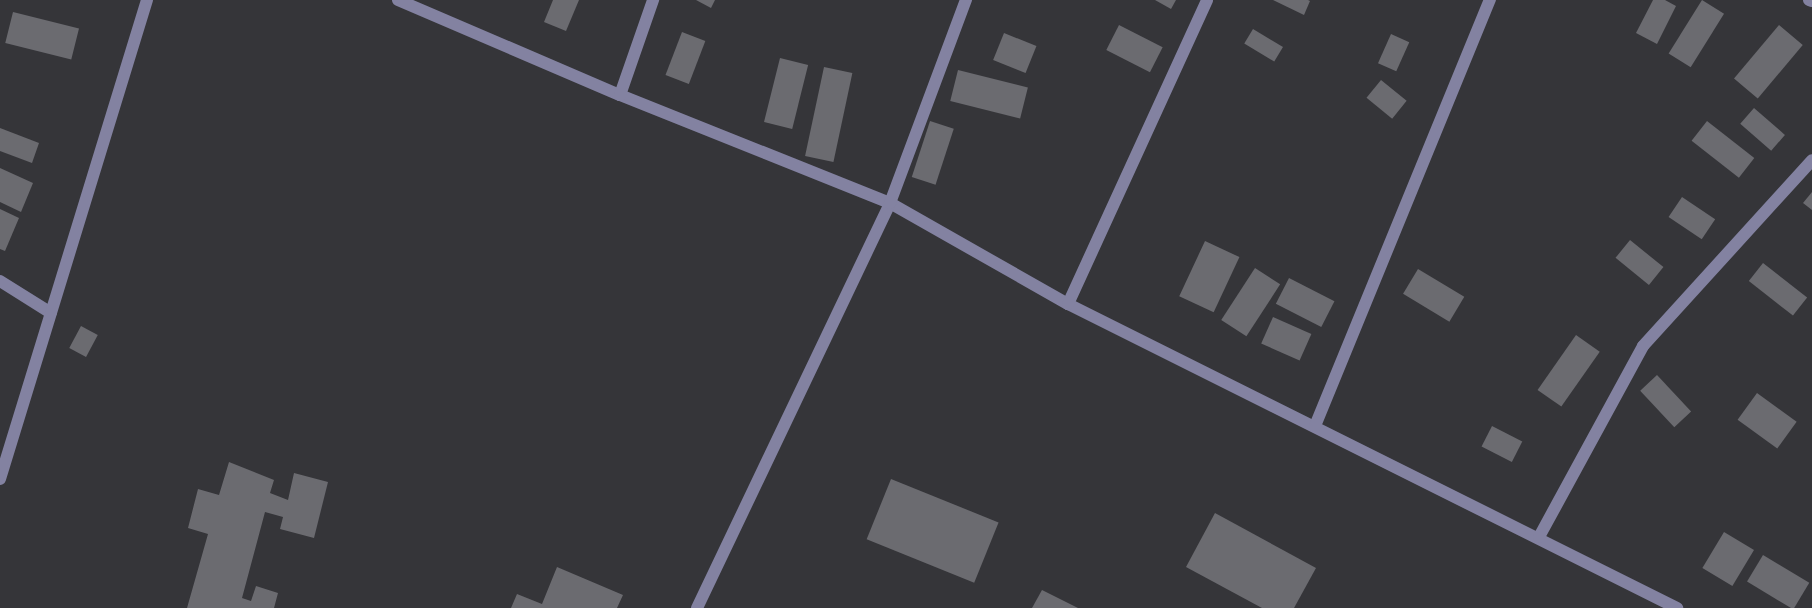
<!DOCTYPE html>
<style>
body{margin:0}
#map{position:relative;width:1812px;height:608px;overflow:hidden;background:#353539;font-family:Literata,serif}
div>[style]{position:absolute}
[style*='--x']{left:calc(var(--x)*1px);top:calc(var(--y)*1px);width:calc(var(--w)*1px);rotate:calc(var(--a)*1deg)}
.building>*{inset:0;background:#6b6b70;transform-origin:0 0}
.street>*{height:12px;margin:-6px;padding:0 6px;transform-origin:6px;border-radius:6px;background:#8382a1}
span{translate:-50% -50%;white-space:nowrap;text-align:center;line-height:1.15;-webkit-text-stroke:4.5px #2b2b2f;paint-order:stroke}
</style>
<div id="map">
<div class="building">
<div style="clip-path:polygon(553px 0,579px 0,566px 31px,544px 22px)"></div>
<div style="clip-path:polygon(696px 0,715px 0,711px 8px)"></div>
<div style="clip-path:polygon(1155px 0,1176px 0,1171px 9px)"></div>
<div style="clip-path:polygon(1273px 0,1308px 0,1310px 1px,1304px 15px)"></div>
<div style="clip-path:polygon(1653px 0,1665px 0,1676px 6px,1657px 44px,1636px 33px)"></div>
<div style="left:1702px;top:0;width:26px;height:63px;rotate:32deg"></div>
<div style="left:13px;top:12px;width:68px;height:32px;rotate:14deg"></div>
<div style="left:1119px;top:25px;width:49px;height:28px;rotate:27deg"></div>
<div style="left:1779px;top:25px;width:31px;height:70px;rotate:40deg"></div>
<div style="left:1253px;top:29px;width:35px;height:17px;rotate:31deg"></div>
<div style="left:682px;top:32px;width:25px;height:46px;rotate:21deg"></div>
<div style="left:1004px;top:33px;width:35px;height:29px;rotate:22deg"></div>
<div style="left:1391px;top:34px;width:20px;height:32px;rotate:24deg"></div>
<div style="left:780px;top:58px;width:29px;height:66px;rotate:14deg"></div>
<div style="left:824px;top:67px;width:29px;height:91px;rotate:12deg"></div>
<div style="left:958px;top:70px;width:72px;height:32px;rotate:14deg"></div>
<div style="left:1381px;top:80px;width:33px;height:23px;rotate:39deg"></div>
<div style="left:1754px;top:108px;width:41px;height:21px;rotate:41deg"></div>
<div style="left:930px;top:121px;width:25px;height:59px;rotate:18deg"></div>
<div style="left:1707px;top:121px;width:60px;height:25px;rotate:38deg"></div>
<div style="clip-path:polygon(0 128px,39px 143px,32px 163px,0 151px)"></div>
<div style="clip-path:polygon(0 168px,33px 183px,21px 212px,0 202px)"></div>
<div style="clip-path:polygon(1812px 192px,1812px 210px,1803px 203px)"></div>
<div style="left:1682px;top:197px;width:40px;height:24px;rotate:34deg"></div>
<div style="clip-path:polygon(0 209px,19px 218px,5px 251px,0 249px)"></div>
<div style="left:1630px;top:240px;width:43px;height:23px;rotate:39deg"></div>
<div style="left:1205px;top:241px;width:38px;height:61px;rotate:25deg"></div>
<div style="left:1763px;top:263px;width:56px;height:23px;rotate:38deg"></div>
<div style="left:1255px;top:268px;width:30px;height:62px;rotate:33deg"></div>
<div style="left:1418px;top:269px;width:54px;height:29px;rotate:31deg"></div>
<div style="left:1289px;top:278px;width:51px;height:29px;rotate:27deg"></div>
<div style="left:1273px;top:317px;width:42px;height:29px;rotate:24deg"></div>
<div style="left:81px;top:326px;width:19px;height:25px;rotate:28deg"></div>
<div style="left:1576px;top:335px;width:29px;height:67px;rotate:35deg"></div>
<div style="left:1657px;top:375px;width:50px;height:23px;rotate:47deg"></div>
<div style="left:1757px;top:393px;width:49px;height:33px;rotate:36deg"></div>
<div style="left:1492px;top:426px;width:34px;height:23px;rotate:27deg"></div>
<div style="clip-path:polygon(229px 462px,274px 480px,270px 493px,288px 500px,294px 473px,328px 482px,314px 538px,280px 529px,283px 517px,265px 512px,242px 598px,251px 601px,256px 586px,278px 593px,274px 608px,187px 608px,208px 534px,188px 528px,198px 489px,219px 495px)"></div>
<div style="left:891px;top:479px;width:116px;height:65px;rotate:22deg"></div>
<div style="clip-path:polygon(1215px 513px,1316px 568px,1294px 608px,1262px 608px,1186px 567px)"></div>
<div style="left:1724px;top:532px;width:35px;height:42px;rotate:31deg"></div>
<div style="left:1763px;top:555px;width:54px;height:31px;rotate:31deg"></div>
<div style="clip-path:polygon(557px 567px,623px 595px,617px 608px,511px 608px,517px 594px,542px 604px)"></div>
<div style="clip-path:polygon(1042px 590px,1078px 608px,1032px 608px)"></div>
</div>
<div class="street">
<div style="--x:398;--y:0;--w:241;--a:23.2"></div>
<div style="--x:620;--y:95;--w:291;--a:21.8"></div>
<div style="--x:890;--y:203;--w:205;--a:29.6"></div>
<div style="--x:1068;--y:304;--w:681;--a:26.53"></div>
<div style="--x:1809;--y:0;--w:3;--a:18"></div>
<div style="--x:620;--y:95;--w:101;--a:-70.8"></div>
<div style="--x:0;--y:281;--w:60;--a:32.1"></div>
<div style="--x:1068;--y:304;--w:334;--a:-65.4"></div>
<div style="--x:1315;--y:426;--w:461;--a:-67.7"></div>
<div style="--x:0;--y:479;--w:501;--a:-72.94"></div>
<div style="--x:1539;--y:537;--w:217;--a:-61.4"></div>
<div style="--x:1643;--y:346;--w:251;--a:-47.7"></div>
<div style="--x:697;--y:608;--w:449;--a:-64.5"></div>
<div style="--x:890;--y:203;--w:217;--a:-69.5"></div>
</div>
</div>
